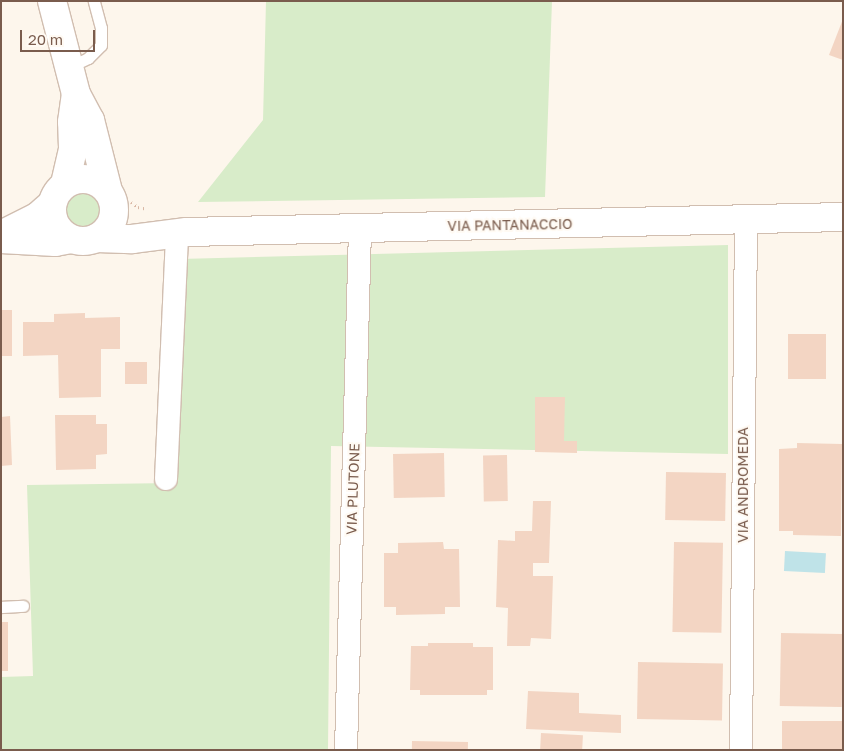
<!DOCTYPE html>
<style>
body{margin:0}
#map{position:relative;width:844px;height:751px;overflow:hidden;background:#fdf6ec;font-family:"Golos Text",sans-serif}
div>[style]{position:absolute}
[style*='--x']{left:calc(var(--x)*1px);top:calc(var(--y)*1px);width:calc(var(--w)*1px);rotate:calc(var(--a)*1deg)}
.green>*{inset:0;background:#d8ecc9}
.round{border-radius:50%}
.water>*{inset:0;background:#bfe3e8;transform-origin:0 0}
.building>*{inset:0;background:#f3d5c3;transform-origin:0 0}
.path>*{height:3px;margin-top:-1.5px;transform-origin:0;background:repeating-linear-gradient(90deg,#d9b8a5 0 1px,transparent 0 5px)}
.roads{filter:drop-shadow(1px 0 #d1beb0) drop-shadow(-1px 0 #d1beb0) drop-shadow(0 1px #d1beb0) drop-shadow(0 -1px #d1beb0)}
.lane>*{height:11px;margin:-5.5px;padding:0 5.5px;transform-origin:5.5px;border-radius:5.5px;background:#fff}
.street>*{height:22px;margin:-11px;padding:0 11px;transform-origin:11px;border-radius:11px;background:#fff}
.secondary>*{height:28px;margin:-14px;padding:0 14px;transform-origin:14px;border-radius:14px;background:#fff}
.secondary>.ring{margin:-14px;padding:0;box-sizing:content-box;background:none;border:28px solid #fff;border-radius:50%}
span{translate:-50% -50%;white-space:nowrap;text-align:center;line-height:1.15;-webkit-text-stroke:4px #fffaf3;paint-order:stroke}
.street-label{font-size:14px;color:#7a5c4d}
.frame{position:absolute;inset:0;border:2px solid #7a5c4d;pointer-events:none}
.scale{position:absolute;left:20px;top:30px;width:75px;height:22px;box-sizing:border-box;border:2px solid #7a5c4d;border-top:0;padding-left:6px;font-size:15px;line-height:18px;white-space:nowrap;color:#7a5c4d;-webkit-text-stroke:4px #fffaf3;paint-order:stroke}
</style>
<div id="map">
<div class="green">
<div style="clip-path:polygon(266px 1px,552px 1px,545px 197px,198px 202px,263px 120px)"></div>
<div class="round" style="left:64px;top:192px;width:38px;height:38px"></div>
<div style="clip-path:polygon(728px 245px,728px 454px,331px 446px,328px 750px,1px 750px,1px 677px,33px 676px,27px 485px,174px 483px,180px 259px)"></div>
</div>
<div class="water">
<div style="left:785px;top:551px;width:41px;height:20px;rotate:3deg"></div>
</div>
<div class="building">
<div style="clip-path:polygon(843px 19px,843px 60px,829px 55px)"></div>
<div style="left:1px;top:310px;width:11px;height:46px"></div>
<div style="clip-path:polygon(85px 313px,85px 318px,120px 317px,120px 349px,101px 349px,101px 397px,59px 398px,58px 355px,23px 356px,23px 322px,54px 322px,54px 314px)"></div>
<div style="left:788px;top:334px;width:38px;height:45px"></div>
<div style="left:125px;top:362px;width:22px;height:22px"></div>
<div style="clip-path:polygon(535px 397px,565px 397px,564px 441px,577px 441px,577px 453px,535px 452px)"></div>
<div style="clip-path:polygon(55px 415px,96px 415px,96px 424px,107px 424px,107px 454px,96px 455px,96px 469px,56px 470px)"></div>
<div style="clip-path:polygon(10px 416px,12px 465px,1px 466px,1px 417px)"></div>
<div style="clip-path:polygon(797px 443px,842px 444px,841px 536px,793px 535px,793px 531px,779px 531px,779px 449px,797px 448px)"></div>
<div style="left:444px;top:453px;width:44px;height:51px;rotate:89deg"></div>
<div style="left:507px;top:455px;width:46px;height:24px;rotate:89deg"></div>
<div style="left:666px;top:472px;width:60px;height:48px;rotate:1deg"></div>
<div style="clip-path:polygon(533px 501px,551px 501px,549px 563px,533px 563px,533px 576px,553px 576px,551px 639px,531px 638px,530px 646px,507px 646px,508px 608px,496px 607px,498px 540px,515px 541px,515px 531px,532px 531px)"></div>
<div style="clip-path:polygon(443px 542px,444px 549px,459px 549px,460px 607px,445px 607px,445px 614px,396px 615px,396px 607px,384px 607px,384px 553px,398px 553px,398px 543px)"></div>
<div style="left:674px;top:542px;width:49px;height:90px;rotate:1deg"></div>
<div style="left:1px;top:622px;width:7px;height:49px"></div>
<div style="left:781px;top:633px;width:62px;height:73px;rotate:1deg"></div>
<div style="clip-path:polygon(428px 643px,473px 643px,473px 647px,493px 647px,493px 690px,487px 690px,487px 695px,420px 695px,420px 690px,410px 690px,411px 646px,428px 646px)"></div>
<div style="left:638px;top:662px;width:85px;height:57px;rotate:1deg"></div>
<div style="clip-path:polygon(528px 691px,579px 693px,579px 713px,621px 715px,621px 733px,526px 729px)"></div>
<div style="left:782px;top:721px;width:61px;height:29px"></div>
<div style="left:541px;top:733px;width:42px;height:17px;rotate:3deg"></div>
<div style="left:412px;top:741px;width:56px;height:9px;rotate:1deg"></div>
</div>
<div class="path">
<div style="--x:131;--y:202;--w:9;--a:36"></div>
<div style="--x:138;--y:207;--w:10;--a:11"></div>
</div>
<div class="roads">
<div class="lane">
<div style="--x:69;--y:67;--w:21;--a:-25"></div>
<div style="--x:88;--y:58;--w:18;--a:-45"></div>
<div style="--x:101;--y:45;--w:17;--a:-90"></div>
<div style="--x:101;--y:28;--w:28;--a:-105"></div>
<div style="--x:1;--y:607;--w:22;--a:-3"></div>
</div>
<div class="street">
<div style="--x:166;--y:479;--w:246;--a:-87.4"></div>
<div style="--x:346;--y:750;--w:522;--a:-88.46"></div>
<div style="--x:741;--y:750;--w:531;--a:-89.46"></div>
</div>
<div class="secondary">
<div style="--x:52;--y:1;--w:96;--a:75.5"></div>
<div style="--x:76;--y:94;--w:30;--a:62"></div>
<div style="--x:90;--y:120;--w:73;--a:75.8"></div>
<div class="ring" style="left:52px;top:179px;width:34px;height:34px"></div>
<div style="--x:65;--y:184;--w:37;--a:-77"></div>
<div style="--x:73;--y:148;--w:26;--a:-92"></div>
<div style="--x:72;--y:122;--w:27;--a:-82"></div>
<div style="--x:1;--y:235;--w:40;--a:-26.6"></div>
<div style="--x:37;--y:217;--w:20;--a:-41"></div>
<div style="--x:97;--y:238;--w:35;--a:2"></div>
<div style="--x:132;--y:239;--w:55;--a:-7.3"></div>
<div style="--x:187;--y:232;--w:656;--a:-1.31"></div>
<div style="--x:1;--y:239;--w:54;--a:3.2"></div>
<div style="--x:55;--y:242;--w:15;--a:-11"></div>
</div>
</div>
<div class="street-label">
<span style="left:510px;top:225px;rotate:-1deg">VIA PANTANACCIO</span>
<span style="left:743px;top:485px;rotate:-90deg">VIA ANDROMEDA</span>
<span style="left:353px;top:489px;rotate:-88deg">VIA PLUTONE</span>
</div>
<div class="frame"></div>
<div class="scale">20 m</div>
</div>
